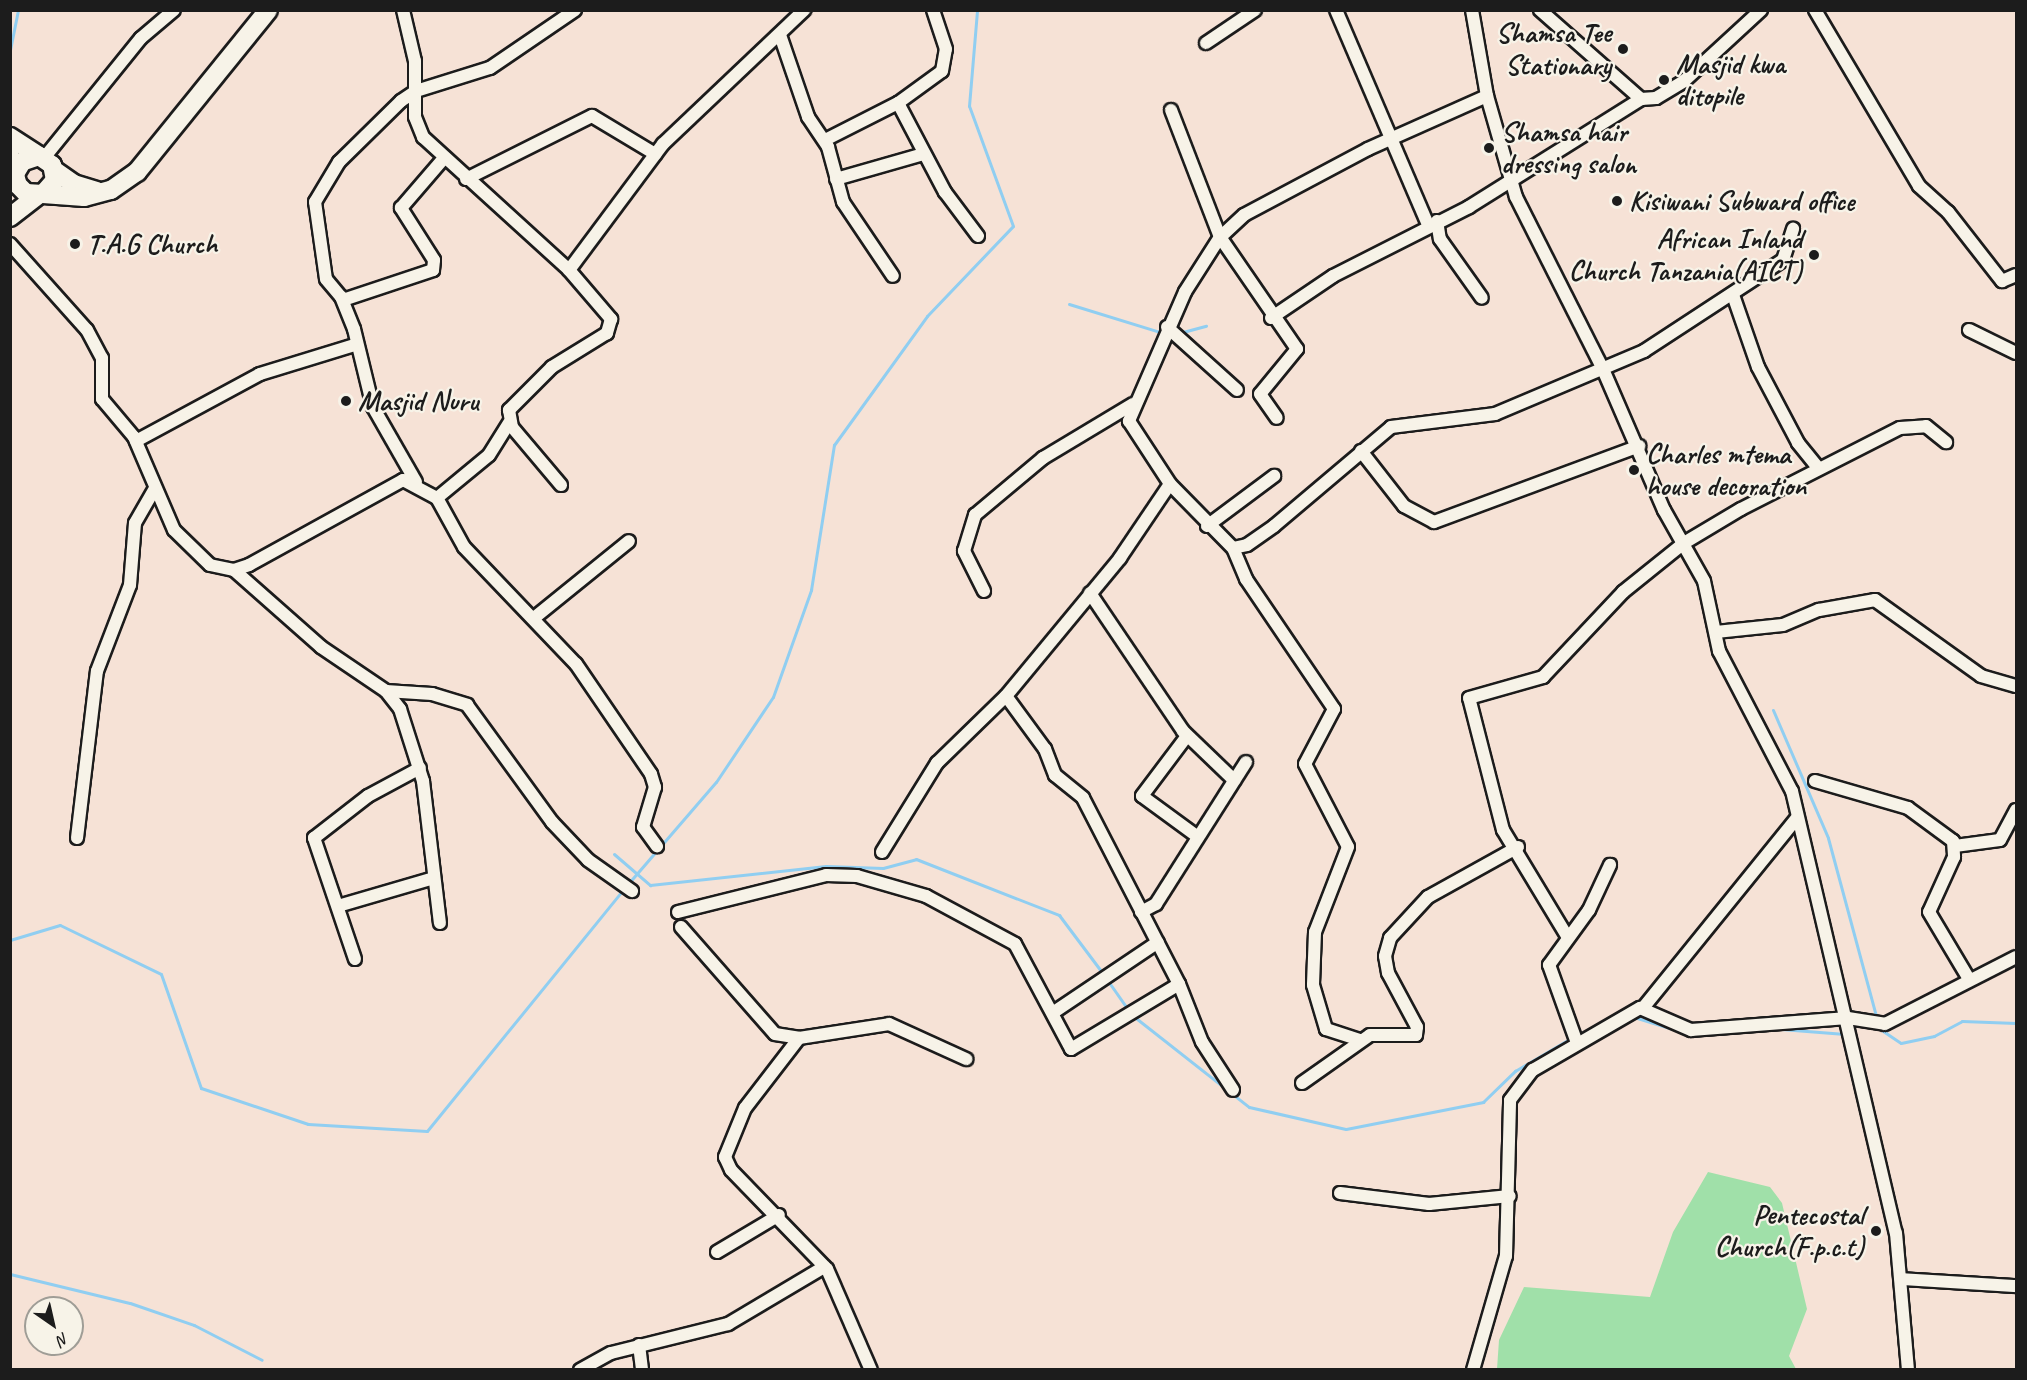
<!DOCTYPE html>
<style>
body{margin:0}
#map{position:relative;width:2027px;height:1380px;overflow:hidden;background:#f6e2d6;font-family:Caveat,sans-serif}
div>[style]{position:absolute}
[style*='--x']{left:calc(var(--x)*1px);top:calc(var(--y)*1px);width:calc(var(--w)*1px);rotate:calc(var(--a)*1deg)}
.green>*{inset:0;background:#a0e0a9}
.stream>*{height:3px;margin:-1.5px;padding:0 1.5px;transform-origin:1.5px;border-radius:1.5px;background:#90cef1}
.roads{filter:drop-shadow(2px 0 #1c1c1c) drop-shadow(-2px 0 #1c1c1c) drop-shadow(0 2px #1c1c1c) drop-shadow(0 -2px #1c1c1c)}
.street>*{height:12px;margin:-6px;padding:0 6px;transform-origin:6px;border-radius:6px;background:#f7f3e8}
.secondary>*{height:18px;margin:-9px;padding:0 9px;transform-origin:9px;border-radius:9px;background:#f7f3e8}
.dots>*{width:16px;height:16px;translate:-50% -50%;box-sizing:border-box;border:3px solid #f7f3e8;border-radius:50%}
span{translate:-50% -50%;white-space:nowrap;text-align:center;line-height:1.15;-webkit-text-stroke:4.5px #f7f3e8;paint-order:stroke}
.poi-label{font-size:28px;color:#1c1c1c;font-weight:700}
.right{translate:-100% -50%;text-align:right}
.left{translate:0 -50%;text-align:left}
.frame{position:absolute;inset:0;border:12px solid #1c1c1c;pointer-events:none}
.north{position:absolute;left:24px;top:1296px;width:60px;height:60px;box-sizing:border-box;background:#f7f3e8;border:2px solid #9f9d96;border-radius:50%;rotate:146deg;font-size:16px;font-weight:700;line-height:24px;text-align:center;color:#1c1c1c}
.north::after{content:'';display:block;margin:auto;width:21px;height:27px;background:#1c1c1c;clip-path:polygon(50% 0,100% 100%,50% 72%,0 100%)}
</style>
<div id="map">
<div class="green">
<div style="clip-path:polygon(1708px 1172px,1770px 1187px,1782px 1203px,1807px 1309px,1789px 1356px,1796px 1369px,1497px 1369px,1499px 1340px,1524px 1287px,1650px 1297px,1673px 1232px)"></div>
</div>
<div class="stream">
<div style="--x:10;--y:50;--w:41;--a:-78.7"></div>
<div style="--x:1069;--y:304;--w:98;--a:17.1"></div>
<div style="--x:1179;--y:333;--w:28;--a:-15"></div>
<div style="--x:1773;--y:710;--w:139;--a:66.7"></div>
<div style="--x:1828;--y:838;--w:188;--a:74.9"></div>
<div style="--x:614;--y:854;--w:48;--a:40.7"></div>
<div style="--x:650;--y:885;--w:177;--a:-6.2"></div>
<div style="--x:826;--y:866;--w:57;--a:2"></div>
<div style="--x:883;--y:868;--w:34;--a:-15"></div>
<div style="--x:916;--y:859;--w:154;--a:21.4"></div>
<div style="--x:1059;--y:915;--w:75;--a:53.1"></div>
<div style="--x:627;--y:885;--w:136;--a:-49.2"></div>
<div style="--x:716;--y:782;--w:102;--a:-56.2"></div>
<div style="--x:773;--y:697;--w:114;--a:-70.4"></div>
<div style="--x:811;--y:590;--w:147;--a:-81"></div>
<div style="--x:834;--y:445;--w:159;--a:-54.2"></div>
<div style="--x:927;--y:316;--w:124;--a:-46.3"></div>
<div style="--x:1013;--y:226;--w:128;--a:-110.1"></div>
<div style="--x:969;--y:106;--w:96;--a:-85.2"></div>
<div style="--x:10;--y:940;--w:52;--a:-16.7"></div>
<div style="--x:60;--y:925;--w:112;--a:25.9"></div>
<div style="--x:161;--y:974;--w:121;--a:70.7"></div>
<div style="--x:201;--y:1088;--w:113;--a:18.6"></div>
<div style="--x:308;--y:1124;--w:119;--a:3.4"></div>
<div style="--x:427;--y:1131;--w:311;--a:-50.9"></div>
<div style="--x:1108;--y:981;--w:35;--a:55"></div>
<div style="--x:1132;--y:1015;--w:149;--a:38.2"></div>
<div style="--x:1249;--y:1107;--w:99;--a:12.8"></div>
<div style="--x:1346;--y:1129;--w:140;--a:-11.1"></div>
<div style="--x:1483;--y:1102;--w:45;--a:-44.1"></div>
<div style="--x:1515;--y:1071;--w:65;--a:-30.5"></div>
<div style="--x:1634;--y:1017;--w:44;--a:17.2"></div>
<div style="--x:1781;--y:1029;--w:64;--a:4.5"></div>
<div style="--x:1880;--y:1029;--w:25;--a:34"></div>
<div style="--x:1901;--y:1043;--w:34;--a:-12"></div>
<div style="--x:1934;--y:1036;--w:32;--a:-28"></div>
<div style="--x:1962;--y:1021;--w:54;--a:2.1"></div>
<div style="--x:1577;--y:1035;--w:26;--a:-23"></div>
<div style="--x:10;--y:1274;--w:123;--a:13.6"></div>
<div style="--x:130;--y:1303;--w:68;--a:19"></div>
<div style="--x:194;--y:1325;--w:76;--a:27.2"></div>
</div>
<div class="roads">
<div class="street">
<div style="--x:403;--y:10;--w:52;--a:76.8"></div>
<div style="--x:415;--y:61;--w:56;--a:90"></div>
<div style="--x:415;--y:117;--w:22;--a:68"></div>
<div style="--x:423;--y:137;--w:197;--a:42.3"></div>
<div style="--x:569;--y:270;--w:65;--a:49.4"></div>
<div style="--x:611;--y:319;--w:15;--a:106"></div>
<div style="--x:607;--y:333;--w:65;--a:148.3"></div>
<div style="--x:552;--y:367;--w:61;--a:135"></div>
<div style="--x:509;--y:410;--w:17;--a:80"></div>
<div style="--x:512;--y:427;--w:76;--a:49.8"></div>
<div style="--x:1336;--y:10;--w:234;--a:66.8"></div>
<div style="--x:1472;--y:10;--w:87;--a:80.1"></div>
<div style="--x:1487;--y:96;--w:105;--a:74"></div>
<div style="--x:1516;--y:197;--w:191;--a:63.2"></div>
<div style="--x:1602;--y:367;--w:156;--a:66.6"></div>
<div style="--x:1664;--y:510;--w:81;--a:60.6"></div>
<div style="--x:1704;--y:581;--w:72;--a:77.9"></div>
<div style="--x:1719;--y:651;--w:158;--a:62.5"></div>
<div style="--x:1792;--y:791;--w:454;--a:76.8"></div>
<div style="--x:1896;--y:1233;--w:138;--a:85"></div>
<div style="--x:1540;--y:10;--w:135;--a:41.4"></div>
<div style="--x:1641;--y:99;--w:15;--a:-4"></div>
<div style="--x:1656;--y:98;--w:33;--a:-31"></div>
<div style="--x:1684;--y:81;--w:105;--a:-42.7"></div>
<div style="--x:1815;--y:10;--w:204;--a:59.4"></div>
<div style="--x:1919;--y:186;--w:39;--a:42"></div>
<div style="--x:1948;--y:212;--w:88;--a:52"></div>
<div style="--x:2002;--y:281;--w:15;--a:-23"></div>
<div style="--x:780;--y:35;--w:87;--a:71.1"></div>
<div style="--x:808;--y:117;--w:36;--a:56"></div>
<div style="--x:828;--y:147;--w:57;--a:74.7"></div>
<div style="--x:843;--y:202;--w:89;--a:56"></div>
<div style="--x:1206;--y:43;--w:59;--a:-34"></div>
<div style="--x:1487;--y:96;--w:130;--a:156"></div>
<div style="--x:1368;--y:149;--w:140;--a:152"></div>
<div style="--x:1244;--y:215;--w:33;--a:137"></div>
<div style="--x:1220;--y:237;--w:65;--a:122.5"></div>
<div style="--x:1185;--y:292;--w:141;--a:113.5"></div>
<div style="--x:1129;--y:421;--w:75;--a:56.9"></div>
<div style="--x:1170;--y:484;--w:90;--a:45.5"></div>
<div style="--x:1233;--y:548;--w:14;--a:-12"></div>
<div style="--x:1247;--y:545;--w:33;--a:-35"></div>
<div style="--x:1274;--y:526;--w:153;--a:-40.2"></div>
<div style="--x:1391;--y:427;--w:105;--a:-7.1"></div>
<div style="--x:1495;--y:414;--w:162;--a:-22.9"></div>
<div style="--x:1644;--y:351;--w:166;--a:-33.2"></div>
<div style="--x:1783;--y:260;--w:33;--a:-72"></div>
<div style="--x:898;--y:103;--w:101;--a:62.2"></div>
<div style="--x:945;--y:192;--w:55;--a:53.1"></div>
<div style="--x:1171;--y:110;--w:136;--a:68.9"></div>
<div style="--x:1220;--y:237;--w:136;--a:55.5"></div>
<div style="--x:1297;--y:349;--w:58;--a:129.4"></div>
<div style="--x:1260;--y:394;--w:29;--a:55"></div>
<div style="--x:825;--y:140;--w:82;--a:-26.9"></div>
<div style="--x:898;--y:103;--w:54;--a:-36"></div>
<div style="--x:942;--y:71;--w:22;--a:-80"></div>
<div style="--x:946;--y:49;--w:41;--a:-108.4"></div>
<div style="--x:44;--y:158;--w:154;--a:-51.1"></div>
<div style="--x:141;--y:38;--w:43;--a:-40.3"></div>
<div style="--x:466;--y:179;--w:141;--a:-26.6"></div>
<div style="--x:592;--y:116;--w:74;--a:31.1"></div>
<div style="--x:836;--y:179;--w:91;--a:-16"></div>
<div style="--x:1437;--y:221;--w:18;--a:81"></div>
<div style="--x:1440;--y:239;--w:72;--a:54.6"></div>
<div style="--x:10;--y:244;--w:115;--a:48.2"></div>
<div style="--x:87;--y:330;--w:32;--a:62"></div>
<div style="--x:102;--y:358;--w:41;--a:90"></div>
<div style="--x:102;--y:399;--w:50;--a:49.9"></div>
<div style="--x:134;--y:437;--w:101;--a:66.7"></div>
<div style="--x:174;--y:530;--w:50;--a:44.2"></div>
<div style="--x:210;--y:565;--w:25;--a:12"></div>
<div style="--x:234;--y:570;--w:16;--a:-18"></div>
<div style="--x:249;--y:565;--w:176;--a:-28.9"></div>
<div style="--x:403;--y:480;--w:38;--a:28"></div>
<div style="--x:437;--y:498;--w:56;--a:61.1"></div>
<div style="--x:464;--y:547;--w:162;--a:46.3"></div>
<div style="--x:576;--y:664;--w:133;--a:55.7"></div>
<div style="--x:651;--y:774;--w:14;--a:73"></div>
<div style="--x:655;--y:787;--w:42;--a:106.7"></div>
<div style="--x:643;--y:827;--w:24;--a:54"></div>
<div style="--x:569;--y:270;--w:157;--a:-53.3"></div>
<div style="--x:663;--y:144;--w:195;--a:-43.5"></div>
<div style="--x:1733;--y:295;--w:76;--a:70.9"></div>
<div style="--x:1758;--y:367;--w:86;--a:62.2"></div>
<div style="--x:1798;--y:443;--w:32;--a:51"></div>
<div style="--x:343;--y:300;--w:95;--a:-18.4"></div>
<div style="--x:433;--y:270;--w:10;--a:-84"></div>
<div style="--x:434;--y:260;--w:62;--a:-122.4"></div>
<div style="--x:401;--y:208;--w:66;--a:-49.3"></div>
<div style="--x:1271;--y:318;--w:75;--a:-34.1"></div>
<div style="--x:1333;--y:276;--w:153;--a:-26.9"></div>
<div style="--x:1469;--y:207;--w:203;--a:-32.1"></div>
<div style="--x:1167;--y:327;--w:94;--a:42"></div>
<div style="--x:1969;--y:330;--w:52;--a:26.1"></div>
<div style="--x:136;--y:441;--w:141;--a:-28.4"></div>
<div style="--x:260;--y:374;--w:98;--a:-17.1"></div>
<div style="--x:1361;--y:451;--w:70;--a:52"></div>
<div style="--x:1404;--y:506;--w:34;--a:28"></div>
<div style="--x:1434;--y:522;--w:219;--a:-20.3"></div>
<div style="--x:416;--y:482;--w:86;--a:-119.8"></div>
<div style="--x:373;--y:407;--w:80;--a:-103.7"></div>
<div style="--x:354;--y:329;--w:35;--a:-112"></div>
<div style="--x:341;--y:297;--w:23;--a:-130"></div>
<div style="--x:326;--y:279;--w:78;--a:-98.1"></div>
<div style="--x:315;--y:202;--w:47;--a:-59"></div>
<div style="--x:339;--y:162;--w:87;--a:-44.5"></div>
<div style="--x:401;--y:101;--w:18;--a:-34"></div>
<div style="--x:416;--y:91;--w:77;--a:-17.3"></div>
<div style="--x:490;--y:68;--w:103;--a:-34.3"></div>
<div style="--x:437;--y:498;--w:67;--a:-39.6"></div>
<div style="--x:489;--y:455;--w:38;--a:-58"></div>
<div style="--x:1207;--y:526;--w:84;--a:-36.7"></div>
<div style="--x:1233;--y:548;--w:34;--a:67"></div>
<div style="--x:1246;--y:579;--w:157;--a:55.9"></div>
<div style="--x:1334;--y:709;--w:62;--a:117.8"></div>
<div style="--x:1305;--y:764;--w:93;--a:62.6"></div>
<div style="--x:1348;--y:847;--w:91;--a:111.2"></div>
<div style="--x:1315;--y:932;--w:53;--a:92.2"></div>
<div style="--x:1313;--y:985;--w:46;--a:73.5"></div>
<div style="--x:1326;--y:1029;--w:36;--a:18"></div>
<div style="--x:234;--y:570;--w:116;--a:41.5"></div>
<div style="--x:321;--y:647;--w:78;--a:34.1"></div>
<div style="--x:386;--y:691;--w:23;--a:52"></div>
<div style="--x:400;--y:709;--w:76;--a:72.3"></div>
<div style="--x:423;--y:781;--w:143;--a:83.2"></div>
<div style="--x:984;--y:591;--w:45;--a:-116.6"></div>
<div style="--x:964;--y:551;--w:38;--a:-73"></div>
<div style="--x:975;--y:515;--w:89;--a:-40"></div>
<div style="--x:1043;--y:458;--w:105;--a:-31"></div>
<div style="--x:1090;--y:593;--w:166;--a:56"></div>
<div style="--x:1183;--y:731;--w:71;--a:43.9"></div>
<div style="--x:534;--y:618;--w:122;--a:-39"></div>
<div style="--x:1716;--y:632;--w:67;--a:-6"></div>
<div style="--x:1783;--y:625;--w:39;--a:-23"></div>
<div style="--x:1819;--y:610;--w:57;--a:-10.1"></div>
<div style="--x:1875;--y:600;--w:130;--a:35.6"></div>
<div style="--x:1981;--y:676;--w:36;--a:16"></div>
<div style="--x:386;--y:691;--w:46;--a:3.7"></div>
<div style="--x:432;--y:694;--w:37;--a:17"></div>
<div style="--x:467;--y:705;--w:145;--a:54"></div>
<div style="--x:552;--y:822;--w:52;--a:46.5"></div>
<div style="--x:588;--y:860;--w:54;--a:35.2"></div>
<div style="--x:1006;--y:696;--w:66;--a:53.7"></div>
<div style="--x:1045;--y:749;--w:28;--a:69"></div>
<div style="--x:1055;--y:775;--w:36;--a:39"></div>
<div style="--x:1083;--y:798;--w:209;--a:62.7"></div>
<div style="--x:1179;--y:984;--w:62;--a:68.4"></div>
<div style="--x:1202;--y:1042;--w:57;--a:57.1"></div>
<div style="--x:1187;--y:736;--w:75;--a:126.9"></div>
<div style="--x:1142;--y:796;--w:69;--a:36.2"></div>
<div style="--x:1815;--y:781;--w:97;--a:16.2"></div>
<div style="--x:1908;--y:808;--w:56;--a:36.3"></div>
<div style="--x:1953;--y:841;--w:16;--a:86"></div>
<div style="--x:1954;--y:857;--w:60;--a:114.4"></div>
<div style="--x:1929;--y:912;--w:78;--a:59.2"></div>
<div style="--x:77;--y:838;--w:168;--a:-83.2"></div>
<div style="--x:97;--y:671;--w:92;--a:-69"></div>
<div style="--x:130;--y:585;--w:62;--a:-85.4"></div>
<div style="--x:135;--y:523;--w:38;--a:-60"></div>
<div style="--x:1955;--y:846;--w:45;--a:-7.6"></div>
<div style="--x:2000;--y:840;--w:34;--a:-62"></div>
<div style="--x:882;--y:852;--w:105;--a:-58.3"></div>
<div style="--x:937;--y:763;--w:96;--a:-44.2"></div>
<div style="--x:1006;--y:696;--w:179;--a:-50.4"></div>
<div style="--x:1120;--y:558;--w:89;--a:-56"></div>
<div style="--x:338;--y:906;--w:100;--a:-16.3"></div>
<div style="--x:678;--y:912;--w:153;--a:-14"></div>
<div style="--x:826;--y:875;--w:31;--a:2"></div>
<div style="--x:857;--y:876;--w:72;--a:16.2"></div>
<div style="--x:926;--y:896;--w:101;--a:28.3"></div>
<div style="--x:1015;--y:944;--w:119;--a:61.9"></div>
<div style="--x:1071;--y:1049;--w:126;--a:-31"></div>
<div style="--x:1141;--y:912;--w:17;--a:-28"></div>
<div style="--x:1156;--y:904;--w:168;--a:-57.6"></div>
<div style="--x:681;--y:927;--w:142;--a:48.7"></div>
<div style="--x:775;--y:1034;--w:24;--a:9"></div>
<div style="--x:799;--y:1038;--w:91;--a:-8.8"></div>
<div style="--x:889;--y:1024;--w:85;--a:24.4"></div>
<div style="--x:1567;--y:936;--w:124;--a:-121.1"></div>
<div style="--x:1503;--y:830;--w:136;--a:-104.4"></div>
<div style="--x:1469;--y:698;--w:77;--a:-15.8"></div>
<div style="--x:1543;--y:677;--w:117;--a:-46.7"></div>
<div style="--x:1623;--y:592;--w:78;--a:-38.8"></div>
<div style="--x:1684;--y:543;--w:66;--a:-30.8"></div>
<div style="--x:1741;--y:509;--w:178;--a:-27"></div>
<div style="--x:1900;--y:428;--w:26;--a:-4"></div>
<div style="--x:1926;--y:426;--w:26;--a:39"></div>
<div style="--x:355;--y:959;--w:128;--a:-108.7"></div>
<div style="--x:314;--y:838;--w:68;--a:-37.9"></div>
<div style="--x:368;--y:796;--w:59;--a:-28.3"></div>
<div style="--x:1643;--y:1008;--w:245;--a:-51"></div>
<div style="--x:1054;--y:1012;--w:125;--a:-33.9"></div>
<div style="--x:799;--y:1038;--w:88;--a:127.6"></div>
<div style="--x:745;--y:1108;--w:53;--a:112.2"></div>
<div style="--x:725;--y:1157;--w:14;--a:65"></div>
<div style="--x:731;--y:1170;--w:138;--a:45.9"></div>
<div style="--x:827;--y:1269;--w:110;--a:66.5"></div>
<div style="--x:1577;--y:1043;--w:83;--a:-109.7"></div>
<div style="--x:1549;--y:965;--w:68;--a:-54"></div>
<div style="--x:1589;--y:910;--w:50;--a:-65"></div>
<div style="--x:1302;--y:1083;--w:83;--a:-35.2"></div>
<div style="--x:1370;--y:1035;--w:46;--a:0"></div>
<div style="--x:1416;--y:1035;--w:8;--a:-83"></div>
<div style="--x:1417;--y:1027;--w:61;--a:-118.2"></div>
<div style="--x:1388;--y:973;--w:17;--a:-100"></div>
<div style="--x:1385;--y:956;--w:19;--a:-74"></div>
<div style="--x:1390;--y:938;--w:56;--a:-47.2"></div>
<div style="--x:1428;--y:897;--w:103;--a:-29.1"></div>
<div style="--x:1340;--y:1193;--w:90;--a:7"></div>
<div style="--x:1429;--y:1204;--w:81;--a:-5.6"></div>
<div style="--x:717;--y:1252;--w:72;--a:-30.8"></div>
<div style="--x:1901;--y:1279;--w:115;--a:3.5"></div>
<div style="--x:639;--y:1345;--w:25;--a:83"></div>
<div style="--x:580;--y:1370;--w:35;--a:-29"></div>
<div style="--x:611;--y:1353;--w:121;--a:-13.9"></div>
<div style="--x:728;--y:1324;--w:112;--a:-30.7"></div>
<div style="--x:1473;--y:1370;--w:119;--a:-73.9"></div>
<div style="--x:1506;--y:1256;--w:156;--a:-88.5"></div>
<div style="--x:1510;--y:1100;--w:38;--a:-53"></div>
<div style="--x:1533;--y:1070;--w:124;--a:-30.1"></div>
<div style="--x:1640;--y:1008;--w:56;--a:23.3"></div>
<div style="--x:1691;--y:1030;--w:157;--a:-4.4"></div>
<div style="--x:1848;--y:1018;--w:37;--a:9"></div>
<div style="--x:1885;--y:1024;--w:147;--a:-27.1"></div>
</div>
<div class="secondary">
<div style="--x:10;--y:137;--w:35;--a:33"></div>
<div style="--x:10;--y:156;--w:30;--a:75"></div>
<div style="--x:18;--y:185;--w:11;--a:45"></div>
<div style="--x:26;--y:193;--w:17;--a:3"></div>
<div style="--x:43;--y:194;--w:18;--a:-49"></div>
<div style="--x:55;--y:180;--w:15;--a:-101"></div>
<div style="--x:52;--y:165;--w:16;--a:-145"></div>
<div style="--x:39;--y:156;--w:18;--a:161"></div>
<div style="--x:22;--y:162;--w:12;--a:121"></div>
<div style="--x:54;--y:170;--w:24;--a:35"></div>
<div style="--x:74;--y:184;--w:24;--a:17"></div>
<div style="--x:43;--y:194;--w:41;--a:4.2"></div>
<div style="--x:84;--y:197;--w:28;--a:-15"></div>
<div style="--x:111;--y:190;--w:32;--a:-35"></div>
<div style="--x:137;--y:172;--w:208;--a:-51"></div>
<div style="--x:10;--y:217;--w:34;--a:-38"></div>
</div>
</div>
<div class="dots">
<div style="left:1623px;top:49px;background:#1c1c1c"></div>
<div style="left:1664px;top:80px;background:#1c1c1c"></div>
<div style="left:1489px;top:148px;background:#1c1c1c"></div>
<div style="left:1617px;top:201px;background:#1c1c1c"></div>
<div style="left:75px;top:244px;background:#1c1c1c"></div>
<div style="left:1814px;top:255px;background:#1c1c1c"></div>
<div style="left:346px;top:401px;background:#1c1c1c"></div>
<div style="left:1634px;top:470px;background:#1c1c1c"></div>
<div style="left:1876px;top:1231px;background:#1c1c1c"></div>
</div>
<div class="poi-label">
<span class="right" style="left:1611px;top:49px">Shamsa Tee<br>Stationary</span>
<span class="left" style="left:1676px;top:80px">Masjid kwa<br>ditopile</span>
<span class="left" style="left:1501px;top:148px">Shamsa hair<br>dressing salon</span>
<span class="left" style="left:1629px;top:201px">Kisiwani Subward office</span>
<span class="right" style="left:1802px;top:255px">African Inland<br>Church Tanzania(AICT)</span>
<span class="left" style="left:87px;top:244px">T.A.G Church</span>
<span class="left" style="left:358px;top:401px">Masjid Nuru</span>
<span class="left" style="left:1646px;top:470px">Charles mtema<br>house decoration</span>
<span class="right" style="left:1864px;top:1231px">Pentecostal<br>Church(F.p.c.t)</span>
</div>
<div class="frame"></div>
<div class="north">N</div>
</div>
